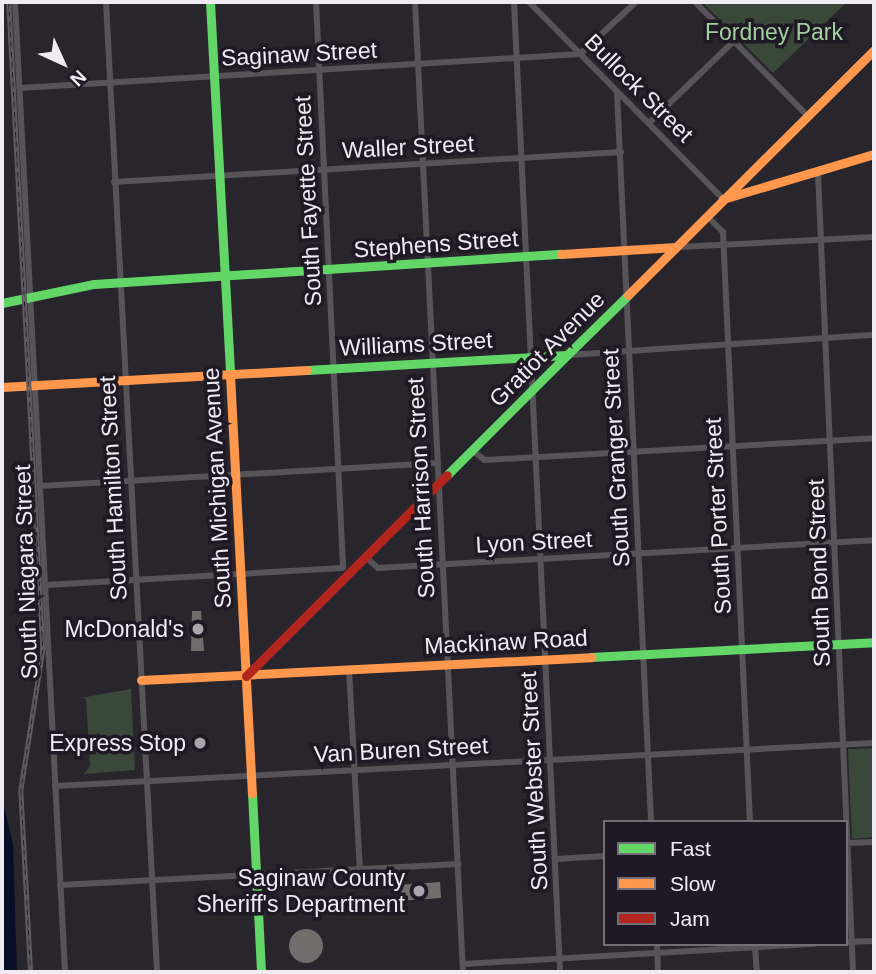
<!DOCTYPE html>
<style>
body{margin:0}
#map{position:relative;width:876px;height:974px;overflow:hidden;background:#29252c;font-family:Helvetica,sans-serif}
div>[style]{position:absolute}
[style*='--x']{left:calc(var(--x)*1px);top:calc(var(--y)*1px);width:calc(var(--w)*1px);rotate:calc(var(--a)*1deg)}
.green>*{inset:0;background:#394839}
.water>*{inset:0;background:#070f27}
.building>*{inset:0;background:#716d6d;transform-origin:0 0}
.round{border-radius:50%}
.street>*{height:6px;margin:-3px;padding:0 3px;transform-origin:3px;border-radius:3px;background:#575459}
.fast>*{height:9px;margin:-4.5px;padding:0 4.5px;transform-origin:4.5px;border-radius:4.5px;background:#63d668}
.slow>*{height:9px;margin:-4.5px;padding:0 4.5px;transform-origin:4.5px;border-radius:4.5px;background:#ff974d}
.jam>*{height:9px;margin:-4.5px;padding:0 4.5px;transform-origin:4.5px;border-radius:4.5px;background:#b3261e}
.rail>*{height:4.5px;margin-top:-2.25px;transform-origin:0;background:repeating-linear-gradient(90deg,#1f1925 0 5px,#5f5b61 0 10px);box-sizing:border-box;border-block:2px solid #5f5b61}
.dots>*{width:19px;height:19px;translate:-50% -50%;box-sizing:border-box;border:4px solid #1f1925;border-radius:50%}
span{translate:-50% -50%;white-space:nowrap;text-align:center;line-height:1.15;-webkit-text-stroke:7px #1f1925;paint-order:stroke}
.park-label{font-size:23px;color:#a1cf9d}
.street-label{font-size:23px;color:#efeaf3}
.poi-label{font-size:23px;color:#efeaf3}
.right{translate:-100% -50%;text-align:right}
.frame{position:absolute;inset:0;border:4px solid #efeaf3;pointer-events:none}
.legend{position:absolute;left:603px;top:820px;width:245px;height:126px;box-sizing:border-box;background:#1f1925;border:2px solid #726d77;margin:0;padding:9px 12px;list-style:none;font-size:21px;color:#efeaf3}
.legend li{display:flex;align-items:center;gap:14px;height:35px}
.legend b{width:35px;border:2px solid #726d77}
.north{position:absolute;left:28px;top:28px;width:70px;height:70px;-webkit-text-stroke:5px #1f1925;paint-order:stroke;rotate:135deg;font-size:19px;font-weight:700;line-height:28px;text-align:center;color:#efeaf3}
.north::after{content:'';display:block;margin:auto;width:24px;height:32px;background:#efeaf3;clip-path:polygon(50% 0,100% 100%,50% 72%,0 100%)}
</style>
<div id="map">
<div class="green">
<div style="clip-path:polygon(702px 2px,847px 2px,773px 73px)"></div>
<div style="clip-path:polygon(131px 689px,135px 770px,84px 774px,90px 766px,86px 699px,80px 698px)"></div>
<div style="clip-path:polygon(874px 748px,874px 837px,852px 839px,848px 749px)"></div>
</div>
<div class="water">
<div style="clip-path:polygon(2px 797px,13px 845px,17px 972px,2px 972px)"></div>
</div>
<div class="building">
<div style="clip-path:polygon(192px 611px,201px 611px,204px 651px,191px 651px)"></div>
<div style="left:440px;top:882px;width:16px;height:43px;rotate:86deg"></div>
<div class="round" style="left:289px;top:929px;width:34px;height:34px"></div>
</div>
<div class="street">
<div style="--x:15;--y:2;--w:971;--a:87.05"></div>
<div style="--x:106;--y:2;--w:971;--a:86.99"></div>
<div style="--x:316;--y:2;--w:566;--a:87.26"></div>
<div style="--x:415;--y:2;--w:971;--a:87.17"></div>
<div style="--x:514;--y:2;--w:971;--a:87.28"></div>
<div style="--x:529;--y:2;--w:276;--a:45.4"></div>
<div style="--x:695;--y:2;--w:159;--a:45.3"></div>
<div style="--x:20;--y:88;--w:561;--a:-3.47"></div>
<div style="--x:580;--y:54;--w:76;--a:-42.9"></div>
<div style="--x:617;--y:92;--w:731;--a:87.33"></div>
<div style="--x:649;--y:123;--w:118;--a:-44"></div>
<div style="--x:818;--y:173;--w:800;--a:87.49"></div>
<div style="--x:114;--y:182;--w:508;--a:-3.39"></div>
<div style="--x:707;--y:216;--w:23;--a:45"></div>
<div style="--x:723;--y:232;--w:591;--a:87.38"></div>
<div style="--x:678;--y:247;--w:196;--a:-2.9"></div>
<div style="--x:569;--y:355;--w:306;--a:-3.8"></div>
<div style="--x:473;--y:451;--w:15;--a:37"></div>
<div style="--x:485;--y:460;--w:390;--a:-3.2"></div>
<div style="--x:40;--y:486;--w:398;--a:-3.3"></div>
<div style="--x:368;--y:559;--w:13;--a:42"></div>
<div style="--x:378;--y:568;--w:497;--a:-3.2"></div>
<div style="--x:46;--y:585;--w:297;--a:-3.3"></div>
<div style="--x:349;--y:669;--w:200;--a:86.9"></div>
<div style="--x:55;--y:786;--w:820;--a:-3.01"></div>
<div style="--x:846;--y:843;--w:28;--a:-2"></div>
<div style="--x:556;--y:859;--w:49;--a:-3.5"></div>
<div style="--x:60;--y:885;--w:399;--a:-3"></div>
<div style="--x:846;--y:942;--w:28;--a:-2"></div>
<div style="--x:657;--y:944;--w:28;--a:88"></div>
<div style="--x:755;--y:946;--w:26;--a:86"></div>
<div style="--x:463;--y:964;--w:353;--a:-3.3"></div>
</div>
<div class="fast">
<div style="--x:210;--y:2;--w:374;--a:86.9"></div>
<div style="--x:2;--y:303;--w:94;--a:-11.7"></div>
<div style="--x:94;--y:284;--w:468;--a:-3.7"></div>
<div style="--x:307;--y:370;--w:260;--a:-3.3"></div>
<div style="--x:567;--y:355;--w:86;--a:-44.5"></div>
<div style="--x:447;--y:475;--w:170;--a:-45"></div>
<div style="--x:591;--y:657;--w:283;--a:-3"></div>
<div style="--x:252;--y:793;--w:179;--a:87.1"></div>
</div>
<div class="slow">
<div style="--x:723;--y:199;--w:158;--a:-16.6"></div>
<div style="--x:561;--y:254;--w:115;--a:-3.5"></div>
<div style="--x:628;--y:295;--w:347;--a:-44.9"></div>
<div style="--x:230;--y:375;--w:419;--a:87"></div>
<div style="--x:2;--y:387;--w:305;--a:-3.2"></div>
<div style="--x:141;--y:680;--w:451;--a:-2.9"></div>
</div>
<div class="jam">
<div style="--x:246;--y:676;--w:284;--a:-45"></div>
</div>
<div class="rail">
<div style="--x:9;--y:2;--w:649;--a:87"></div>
<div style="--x:43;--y:650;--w:142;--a:98.9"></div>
<div style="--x:21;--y:790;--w:182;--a:86.9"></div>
</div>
<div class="dots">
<div style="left:198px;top:629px;background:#aaa5ad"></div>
<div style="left:200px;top:743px;background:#aaa5ad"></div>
<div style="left:419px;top:891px;background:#aaa5ad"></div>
</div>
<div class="park-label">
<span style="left:774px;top:32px">Fordney Park</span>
</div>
<div class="street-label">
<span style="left:299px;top:54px;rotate:-3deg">Saginaw Street</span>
<span style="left:639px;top:88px;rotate:45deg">Bullock Street</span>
<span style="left:408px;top:147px;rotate:-3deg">Waller Street</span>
<span style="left:308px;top:201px;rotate:-93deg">South Fayette Street</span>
<span style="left:436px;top:244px;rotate:-4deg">Stephens Street</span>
<span style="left:416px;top:344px;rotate:-3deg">Williams Street</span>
<span style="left:547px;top:349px;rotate:-45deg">Gratiot Avenue</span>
<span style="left:616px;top:458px;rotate:-93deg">South Granger Street</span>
<span style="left:113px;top:488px;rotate:-93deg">South Hamilton Street</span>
<span style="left:217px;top:488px;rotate:-93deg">South Michigan Avenue</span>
<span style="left:421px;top:488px;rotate:-93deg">South Harrison Street</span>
<span style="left:718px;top:516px;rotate:-93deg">South Porter Street</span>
<span style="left:534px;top:542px;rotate:-3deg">Lyon Street</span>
<span style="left:26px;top:572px;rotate:-92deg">South Niagara Street</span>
<span style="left:819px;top:573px;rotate:-92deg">South Bond Street</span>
<span style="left:506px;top:642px;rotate:-3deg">Mackinaw Road</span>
<span style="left:401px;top:750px;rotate:-3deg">Van Buren Street</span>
<span style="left:534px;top:781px;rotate:-93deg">South Webster Street</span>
</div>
<div class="poi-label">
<span class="right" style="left:184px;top:629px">McDonald's</span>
<span class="right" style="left:186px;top:743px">Express Stop</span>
<span class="right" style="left:405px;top:891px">Saginaw County<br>Sheriff's Department</span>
</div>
<div class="frame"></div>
<ul class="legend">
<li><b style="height:9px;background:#63d668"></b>Fast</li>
<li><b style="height:9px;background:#ff974d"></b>Slow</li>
<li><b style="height:9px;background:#b3261e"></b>Jam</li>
</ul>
<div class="north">N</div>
</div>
